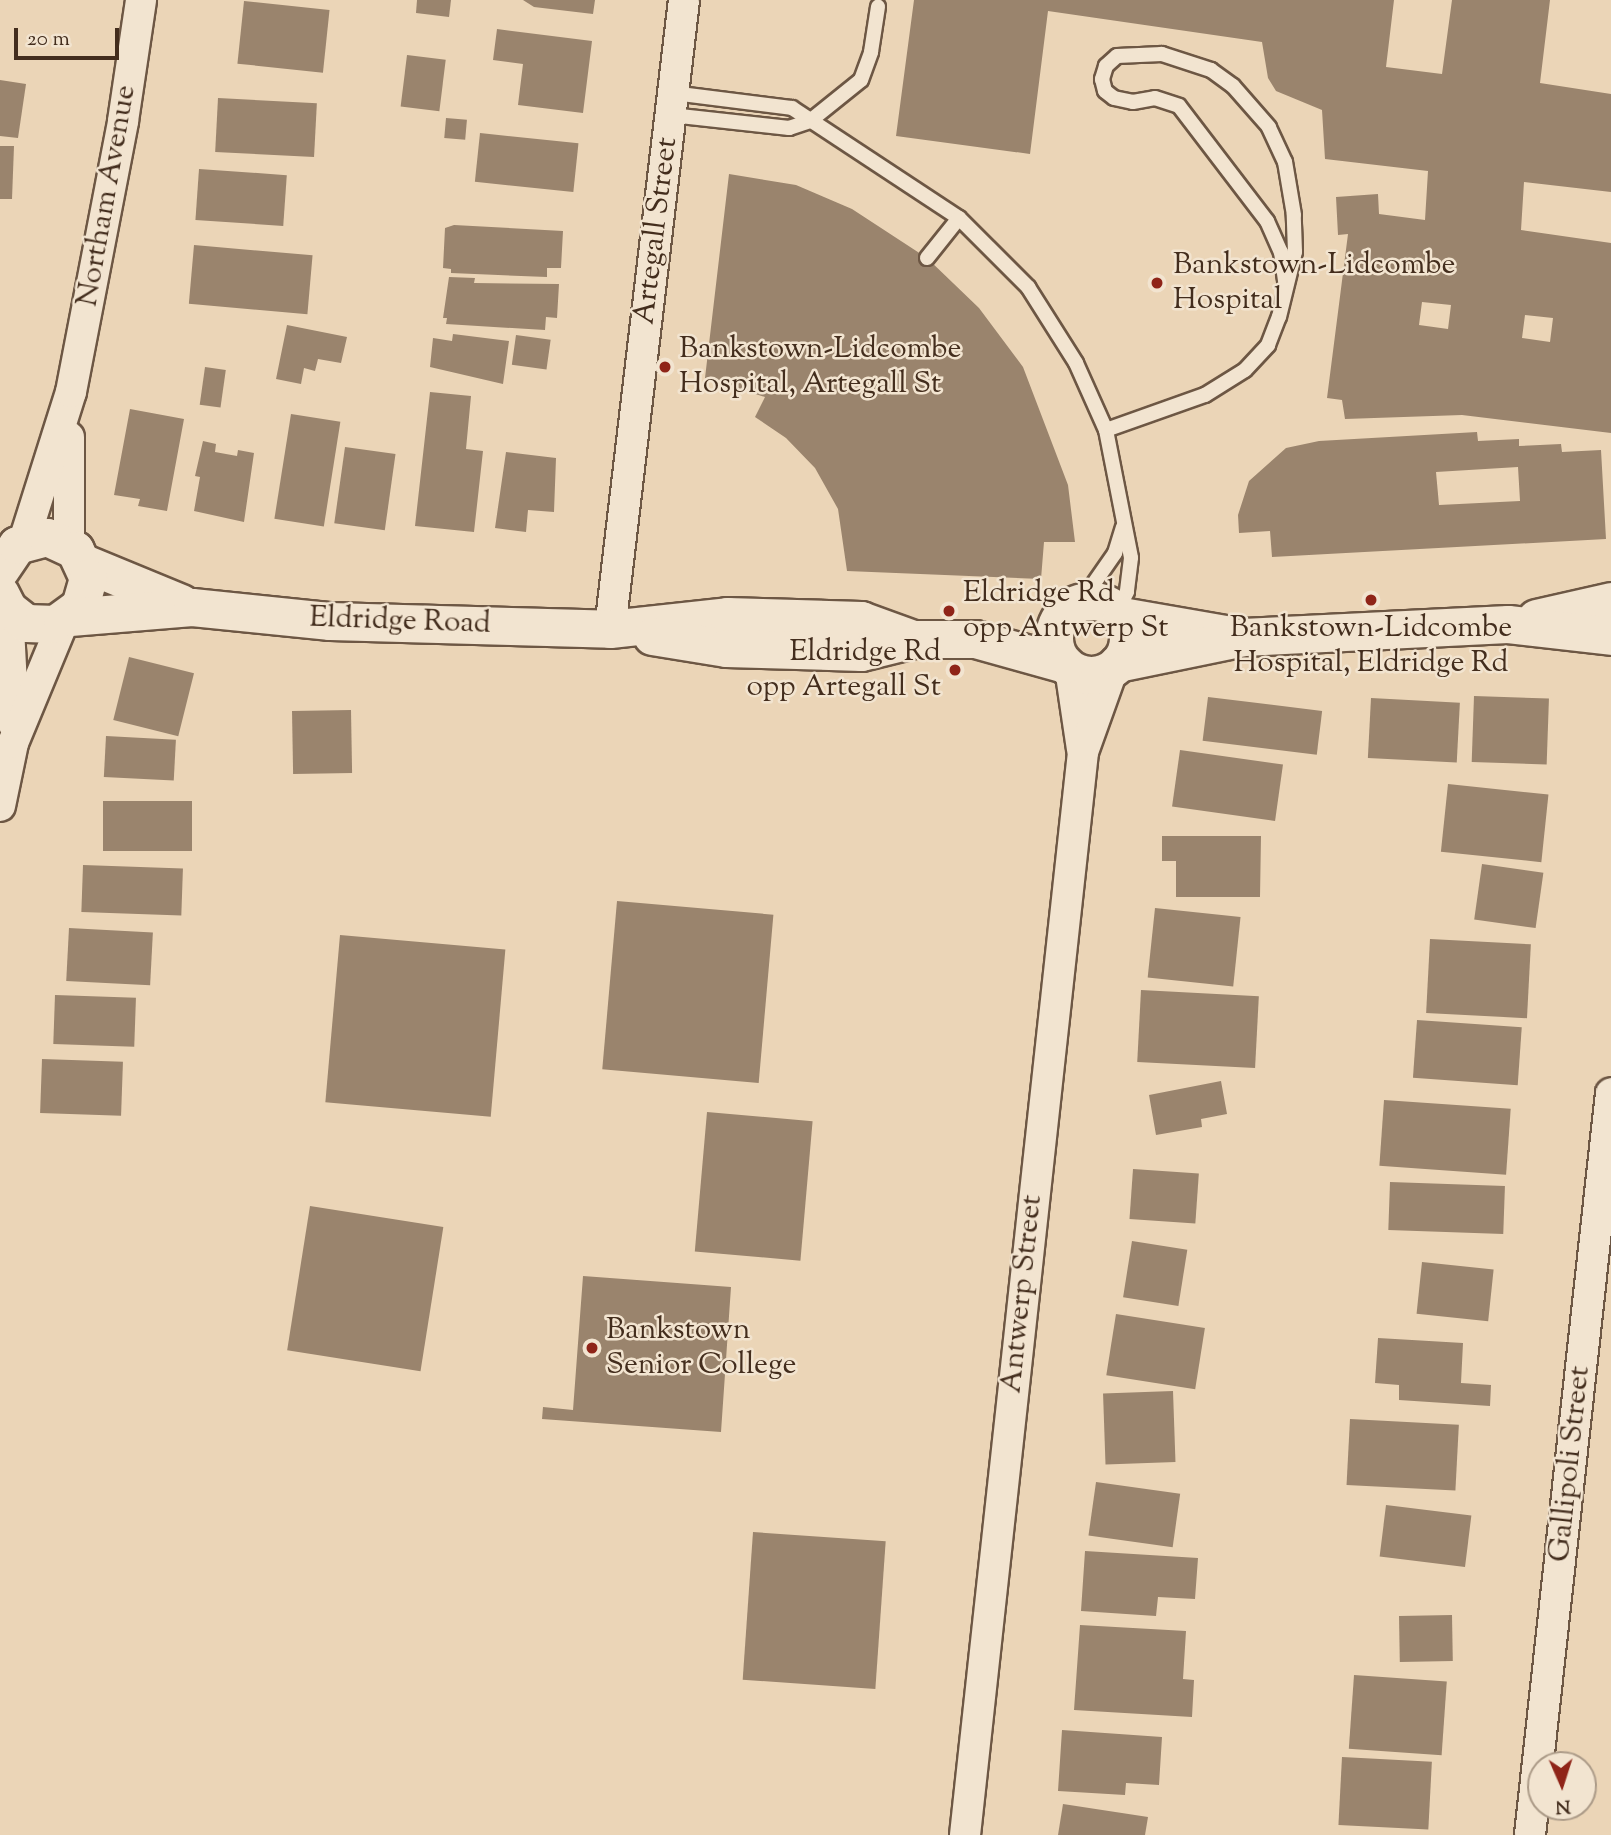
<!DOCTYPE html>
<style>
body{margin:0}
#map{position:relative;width:1611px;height:1835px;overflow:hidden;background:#ebd5b7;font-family:"Sorts Mill Goudy",serif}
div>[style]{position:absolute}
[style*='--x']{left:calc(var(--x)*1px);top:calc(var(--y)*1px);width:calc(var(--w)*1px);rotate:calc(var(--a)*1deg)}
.building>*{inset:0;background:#9a846d;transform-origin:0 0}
.roads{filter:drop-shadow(2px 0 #6d5744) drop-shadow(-2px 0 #6d5744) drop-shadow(0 2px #6d5744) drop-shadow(0 -2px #6d5744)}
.service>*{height:14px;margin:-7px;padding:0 7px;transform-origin:7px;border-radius:7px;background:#f2e4d0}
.minor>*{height:30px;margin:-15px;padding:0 15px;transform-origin:15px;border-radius:15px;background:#f2e4d0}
.tertiary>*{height:37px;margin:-18.5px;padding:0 18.5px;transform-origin:18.5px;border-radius:18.5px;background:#f2e4d0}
.tertiary>.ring{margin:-18.5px;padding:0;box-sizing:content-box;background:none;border:37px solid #f2e4d0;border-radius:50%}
.dots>*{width:19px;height:19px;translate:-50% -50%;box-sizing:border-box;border:4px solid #f2e4d0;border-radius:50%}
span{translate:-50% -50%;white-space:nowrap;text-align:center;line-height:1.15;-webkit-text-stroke:5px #f2e4d0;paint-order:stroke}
.street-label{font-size:30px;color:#432d1d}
.poi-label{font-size:30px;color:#432d1d}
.left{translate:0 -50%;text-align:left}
.right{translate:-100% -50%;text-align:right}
.north{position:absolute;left:1527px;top:1751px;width:70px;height:70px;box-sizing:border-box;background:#f2e4d0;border:2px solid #ac9b88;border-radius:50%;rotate:177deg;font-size:19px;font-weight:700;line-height:28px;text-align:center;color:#432d1d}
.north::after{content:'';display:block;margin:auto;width:24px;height:32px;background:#8f2418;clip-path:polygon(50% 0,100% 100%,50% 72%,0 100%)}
.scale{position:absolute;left:14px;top:28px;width:105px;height:32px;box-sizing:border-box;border:4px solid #432d1d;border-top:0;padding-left:9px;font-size:21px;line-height:24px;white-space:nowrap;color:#432d1d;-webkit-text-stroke:5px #f2e4d0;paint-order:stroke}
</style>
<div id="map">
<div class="building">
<div style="clip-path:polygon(417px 0,451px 0,449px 17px,416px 13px)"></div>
<div style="clip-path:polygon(523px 0,595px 0,593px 14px,534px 7px)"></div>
<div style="clip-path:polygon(evenodd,914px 0,1394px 0,1386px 67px,1442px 74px,1452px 0,1550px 0,1540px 83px,1611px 94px,1611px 192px,1524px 182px,1521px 230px,1611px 243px,1611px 433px,1462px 415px,1345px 419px,1342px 400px,1327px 398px,1348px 234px,1338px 235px,1336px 197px,1378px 194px,1379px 214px,1425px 220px,1428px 171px,1325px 159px,1322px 110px,1276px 91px,1268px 78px,1262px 42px,1048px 11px,1030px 154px,896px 136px,914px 0,1422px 302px,1451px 305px,1448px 329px,1419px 325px,1422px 302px,914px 0,1525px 315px,1553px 318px,1550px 342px,1522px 338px,1525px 315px)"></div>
<div style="left:244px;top:1px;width:86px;height:63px;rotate:6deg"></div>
<div style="clip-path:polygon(497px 29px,592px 41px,583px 113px,518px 105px,523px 64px,493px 60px)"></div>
<div style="left:407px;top:55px;width:39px;height:52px;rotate:7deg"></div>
<div style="clip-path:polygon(0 80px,26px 84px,18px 138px,0 136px)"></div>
<div style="left:218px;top:98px;width:99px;height:54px;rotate:3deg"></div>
<div style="left:446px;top:118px;width:21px;height:20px;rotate:5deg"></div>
<div style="left:480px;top:133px;width:99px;height:49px;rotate:6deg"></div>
<div style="clip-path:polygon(0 146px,14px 146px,12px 199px,0 199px)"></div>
<div style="left:199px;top:169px;width:88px;height:51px;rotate:4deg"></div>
<div style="clip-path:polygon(729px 174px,796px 185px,852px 209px,927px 258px,979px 308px,1023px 367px,1068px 485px,1075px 542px,1044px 542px,1041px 579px,847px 571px,838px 509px,815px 468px,786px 438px,755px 417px,765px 397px,705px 378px)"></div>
<div style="clip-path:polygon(454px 225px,563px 231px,561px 268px,547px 268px,547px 277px,451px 273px,451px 269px,443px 268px,445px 228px)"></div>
<div style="left:194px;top:245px;width:119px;height:59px;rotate:5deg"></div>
<div style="clip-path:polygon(449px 277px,475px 278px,474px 283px,559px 284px,557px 318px,546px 317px,545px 330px,446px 324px,447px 318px,443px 318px)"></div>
<div style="clip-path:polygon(287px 325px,347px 337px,341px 363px,318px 359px,315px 371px,304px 368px,301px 384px,276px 379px)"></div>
<div style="clip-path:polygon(453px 334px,509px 341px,503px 384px,430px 367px,433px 338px,452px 341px)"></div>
<div style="left:516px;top:335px;width:35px;height:30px;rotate:8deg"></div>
<div style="left:205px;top:367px;width:21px;height:38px;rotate:8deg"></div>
<div style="clip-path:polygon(430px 392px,471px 396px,466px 449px,483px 451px,474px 532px,415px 526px)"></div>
<div style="clip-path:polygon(130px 409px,184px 419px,167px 511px,138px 506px,140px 499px,114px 495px)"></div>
<div style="left:291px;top:414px;width:50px;height:106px;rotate:9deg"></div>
<div style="clip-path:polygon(evenodd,1477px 432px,1478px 441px,1519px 439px,1519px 446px,1561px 444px,1562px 452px,1601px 450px,1606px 539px,1272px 557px,1270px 531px,1239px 533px,1238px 515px,1249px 481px,1286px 448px,1319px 441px,1477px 432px,1518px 467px,1520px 501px,1439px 505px,1436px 472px,1518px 467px)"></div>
<div style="clip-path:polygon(203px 441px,216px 444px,215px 452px,237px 456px,238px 450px,254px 453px,244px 522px,194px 511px,200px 477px,195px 476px)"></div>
<div style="left:345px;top:447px;width:51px;height:77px;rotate:8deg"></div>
<div style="clip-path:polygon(506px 452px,556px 458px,554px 512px,528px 510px,526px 532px,495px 528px)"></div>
<div style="left:129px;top:657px;width:67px;height:65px;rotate:14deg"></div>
<div style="left:1474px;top:696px;width:75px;height:66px;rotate:2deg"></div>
<div style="left:1208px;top:697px;width:115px;height:44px;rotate:7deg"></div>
<div style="left:1371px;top:698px;width:89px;height:60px;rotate:3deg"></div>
<div style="left:351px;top:710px;width:63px;height:59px;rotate:89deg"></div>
<div style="left:106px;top:736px;width:70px;height:41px;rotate:3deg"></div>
<div style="left:1180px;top:750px;width:104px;height:57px;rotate:8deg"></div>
<div style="left:1448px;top:784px;width:101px;height:68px;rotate:6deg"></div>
<div style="left:103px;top:801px;width:89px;height:50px"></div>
<div style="clip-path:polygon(1162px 836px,1261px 836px,1260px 897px,1176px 897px,1176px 861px,1162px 861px)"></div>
<div style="left:1482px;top:864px;width:62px;height:56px;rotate:8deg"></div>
<div style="left:83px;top:865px;width:100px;height:47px;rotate:2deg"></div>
<div style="left:617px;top:901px;width:157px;height:169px;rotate:5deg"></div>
<div style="left:1155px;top:908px;width:86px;height:70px;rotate:6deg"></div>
<div style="left:69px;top:928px;width:84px;height:53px;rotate:3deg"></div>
<div style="left:340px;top:935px;width:166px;height:168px;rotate:5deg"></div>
<div style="left:1430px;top:939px;width:101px;height:74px;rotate:3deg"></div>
<div style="left:1141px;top:990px;width:118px;height:72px;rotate:3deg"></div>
<div style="left:55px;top:995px;width:81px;height:49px;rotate:2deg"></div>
<div style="left:1417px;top:1020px;width:105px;height:58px;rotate:4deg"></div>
<div style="left:42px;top:1059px;width:81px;height:54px;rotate:2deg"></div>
<div style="clip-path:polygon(1221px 1081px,1227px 1114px,1201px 1119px,1202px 1127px,1156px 1135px,1149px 1095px)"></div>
<div style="left:1384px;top:1100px;width:127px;height:66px;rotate:4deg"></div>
<div style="left:707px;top:1112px;width:106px;height:140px;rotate:5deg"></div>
<div style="left:1133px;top:1169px;width:66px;height:50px;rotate:4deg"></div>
<div style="left:1390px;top:1182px;width:115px;height:48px;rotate:2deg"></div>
<div style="left:310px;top:1206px;width:135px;height:146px;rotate:9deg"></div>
<div style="left:1132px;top:1241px;width:56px;height:57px;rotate:9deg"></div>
<div style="left:1422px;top:1262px;width:72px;height:52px;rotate:6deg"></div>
<div style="clip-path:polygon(583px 1276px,731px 1287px,721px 1432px,542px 1419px,543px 1407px,573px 1410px)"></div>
<div style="left:1116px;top:1314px;width:90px;height:62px;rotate:9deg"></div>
<div style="clip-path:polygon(1378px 1338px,1463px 1343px,1461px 1383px,1491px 1385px,1490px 1406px,1399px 1400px,1399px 1385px,1375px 1383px)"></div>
<div style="left:1173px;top:1391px;width:71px;height:70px;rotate:88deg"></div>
<div style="left:1350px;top:1419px;width:109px;height:66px;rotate:3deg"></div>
<div style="left:1096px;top:1482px;width:85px;height:54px;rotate:8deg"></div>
<div style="left:1386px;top:1505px;width:86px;height:52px;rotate:7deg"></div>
<div style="left:753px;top:1532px;width:133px;height:148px;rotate:4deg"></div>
<div style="clip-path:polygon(1085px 1551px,1198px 1558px,1195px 1599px,1158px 1597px,1156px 1616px,1081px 1611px)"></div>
<div style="left:1452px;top:1615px;width:46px;height:53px;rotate:89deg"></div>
<div style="clip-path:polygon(1080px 1625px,1186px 1631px,1183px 1679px,1194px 1680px,1192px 1717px,1074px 1710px)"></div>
<div style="left:1354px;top:1675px;width:93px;height:74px;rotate:4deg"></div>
<div style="clip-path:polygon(1062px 1730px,1162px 1737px,1159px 1785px,1126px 1783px,1125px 1795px,1058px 1791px)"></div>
<div style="left:1342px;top:1757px;width:90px;height:68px;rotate:3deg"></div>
<div style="clip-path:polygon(1063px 1804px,1148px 1817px,1145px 1835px,1058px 1835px)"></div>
</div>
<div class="roads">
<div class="service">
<div style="--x:673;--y:93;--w:120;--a:7.2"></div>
<div style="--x:792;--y:108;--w:200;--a:33.4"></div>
<div style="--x:959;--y:218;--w:98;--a:45"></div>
<div style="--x:1028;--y:287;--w:90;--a:57.7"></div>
<div style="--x:1076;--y:363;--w:73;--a:65.9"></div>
<div style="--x:1106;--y:430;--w:130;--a:78.9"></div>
<div style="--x:1131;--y:558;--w:34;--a:97"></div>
<div style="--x:1127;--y:592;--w:21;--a:118"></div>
<div style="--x:671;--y:115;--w:119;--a:6.3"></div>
<div style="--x:789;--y:128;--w:22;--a:-18"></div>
<div style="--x:810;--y:121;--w:65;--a:-38.8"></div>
<div style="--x:861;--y:80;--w:30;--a:-70"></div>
<div style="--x:871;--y:52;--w:46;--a:-81.2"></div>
<div style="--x:927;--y:258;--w:51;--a:-51.3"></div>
<div style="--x:1106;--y:430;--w:105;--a:-19.5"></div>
<div style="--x:1205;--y:395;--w:47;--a:-32"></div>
<div style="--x:1245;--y:370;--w:34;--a:-47"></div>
<div style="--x:1268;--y:345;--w:30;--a:-69"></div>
<div style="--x:1279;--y:317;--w:67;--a:-76.2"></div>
<div style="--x:1295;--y:252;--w:37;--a:-92"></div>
<div style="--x:1294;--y:215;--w:54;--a:-99.6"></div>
<div style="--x:1285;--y:162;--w:38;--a:-115"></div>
<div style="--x:1269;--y:127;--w:55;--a:-131.3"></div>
<div style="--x:1233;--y:86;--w:27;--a:-144"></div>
<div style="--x:1211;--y:70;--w:52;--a:-161.9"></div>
<div style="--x:1162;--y:54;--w:45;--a:177.5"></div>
<div style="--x:1117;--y:56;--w:15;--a:138"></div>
<div style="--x:1106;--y:66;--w:14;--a:107"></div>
<div style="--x:1102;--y:79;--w:12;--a:76"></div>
<div style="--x:1105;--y:91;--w:11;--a:38"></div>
<div style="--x:1114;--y:98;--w:19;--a:12"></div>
<div style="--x:1133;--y:102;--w:22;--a:-10"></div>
<div style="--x:1155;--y:98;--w:25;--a:18"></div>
<div style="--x:1179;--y:106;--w:145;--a:52.6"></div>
<div style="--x:1267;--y:221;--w:34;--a:66"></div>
<div style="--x:1281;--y:252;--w:34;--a:82"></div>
<div style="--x:1081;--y:602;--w:60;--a:-55.2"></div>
<div style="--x:1115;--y:553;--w:27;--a:-73"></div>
</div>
<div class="minor">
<div style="--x:69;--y:437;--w:108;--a:90"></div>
<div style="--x:24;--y:541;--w:156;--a:-72.5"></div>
<div style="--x:71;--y:392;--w:276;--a:-79.1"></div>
<div style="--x:123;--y:121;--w:122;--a:-81.5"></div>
<div style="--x:8;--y:609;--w:116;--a:87"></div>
<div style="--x:610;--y:629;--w:633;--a:-83.29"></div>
<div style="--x:1070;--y:668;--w:82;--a:81.6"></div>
<div style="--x:0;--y:806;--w:64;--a:-78.3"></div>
<div style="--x:13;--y:743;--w:131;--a:-67.5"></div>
<div style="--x:965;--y:1835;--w:1089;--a:-83.78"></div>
<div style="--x:1083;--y:752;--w:89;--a:-70.3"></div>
<div style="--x:1530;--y:1835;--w:746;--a:-83.77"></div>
</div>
<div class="tertiary">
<div style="--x:84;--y:563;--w:105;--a:22.4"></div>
<div style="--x:0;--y:570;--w:30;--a:-56"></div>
<div style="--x:17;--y:545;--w:31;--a:-15"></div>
<div style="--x:47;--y:537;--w:31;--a:25"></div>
<div style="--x:75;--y:550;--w:31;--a:65"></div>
<div style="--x:88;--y:578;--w:29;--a:106"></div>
<div style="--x:80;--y:606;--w:31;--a:144"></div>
<div style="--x:55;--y:624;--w:29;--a:-178"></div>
<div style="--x:26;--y:623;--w:23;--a:-142"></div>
<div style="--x:8;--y:609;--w:18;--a:-117"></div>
<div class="ring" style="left:1054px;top:601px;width:37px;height:37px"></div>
<div style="--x:1121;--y:616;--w:106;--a:9.8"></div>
<div style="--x:70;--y:617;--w:122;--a:-4.7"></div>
<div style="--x:192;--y:607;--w:139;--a:5.8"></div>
<div style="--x:330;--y:621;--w:280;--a:1.6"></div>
<div style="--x:610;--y:629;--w:118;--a:-6.3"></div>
<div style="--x:727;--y:616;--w:134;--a:1.7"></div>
<div style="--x:861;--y:620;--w:55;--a:20.1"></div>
<div style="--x:1536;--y:618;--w:77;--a:-12.8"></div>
<div style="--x:652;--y:636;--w:75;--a:9.2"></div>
<div style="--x:726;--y:648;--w:135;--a:1.7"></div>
<div style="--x:861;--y:652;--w:54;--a:-14"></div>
<div style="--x:913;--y:639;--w:62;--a:0"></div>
<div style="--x:975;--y:639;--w:93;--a:15.5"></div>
<div style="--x:1118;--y:663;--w:128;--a:-11.7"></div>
<div style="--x:1243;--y:637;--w:265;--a:-2.8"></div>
<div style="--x:1508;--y:624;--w:104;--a:6.6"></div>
</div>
</div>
<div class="dots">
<div style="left:1157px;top:283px;background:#8f2418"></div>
<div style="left:665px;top:367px;background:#8f2418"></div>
<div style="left:1371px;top:600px;background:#8f2418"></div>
<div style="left:949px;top:611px;background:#8f2418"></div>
<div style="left:955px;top:670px;background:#8f2418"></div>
<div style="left:592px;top:1348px;background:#8f2418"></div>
</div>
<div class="street-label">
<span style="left:108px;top:196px;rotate:-80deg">Northam Avenue</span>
<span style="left:657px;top:231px;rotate:-83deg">Artegall Street</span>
<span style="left:400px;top:622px;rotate:2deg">Eldridge Road</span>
<span style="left:1023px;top:1294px;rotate:-84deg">Antwerp Street</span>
<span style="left:1571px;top:1464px;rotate:-84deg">Gallipoli Street</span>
</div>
<div class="poi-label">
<span class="left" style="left:1173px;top:283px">Bankstown-Lidcombe<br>Hospital</span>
<span class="left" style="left:679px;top:367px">Bankstown-Lidcombe<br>Hospital, Artegall St</span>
<span class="left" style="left:963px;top:611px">Eldridge Rd<br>opp Antwerp St</span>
<span style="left:1371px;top:646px">Bankstown-Lidcombe<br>Hospital, Eldridge Rd</span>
<span class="right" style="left:941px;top:670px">Eldridge Rd<br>opp Artegall St</span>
<span class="left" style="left:606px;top:1348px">Bankstown<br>Senior College</span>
</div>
<div class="north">N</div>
<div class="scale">20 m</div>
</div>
